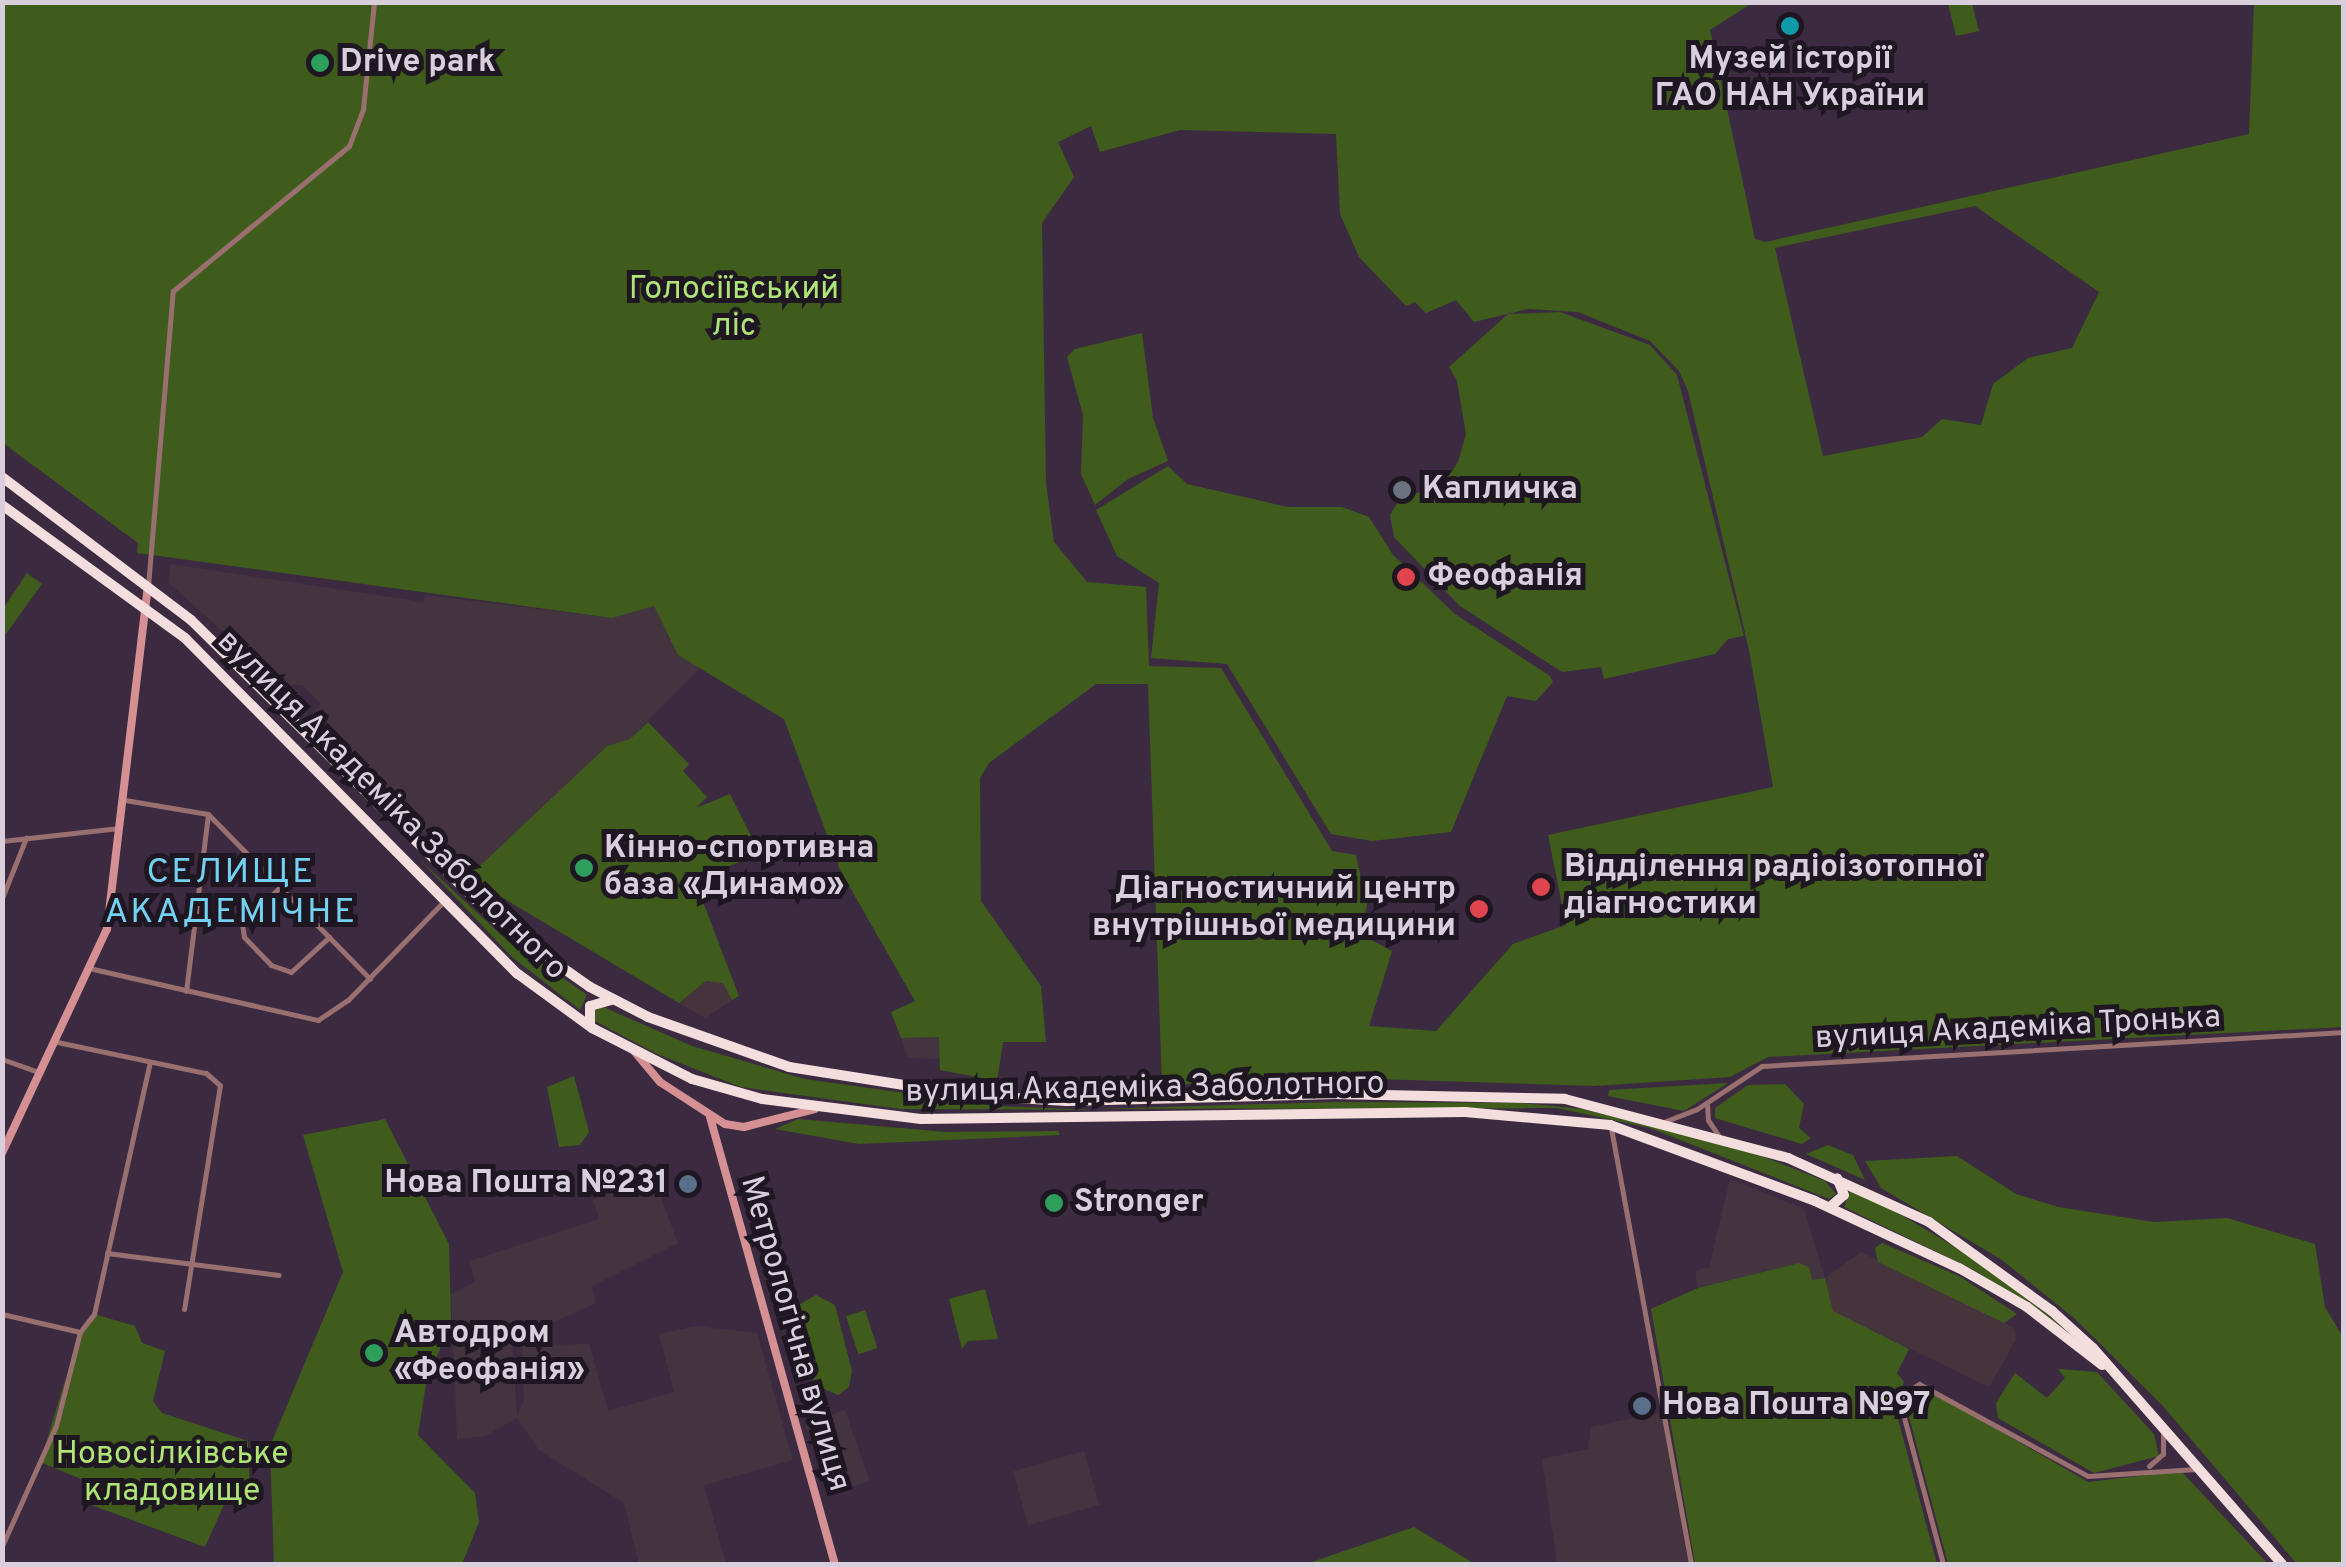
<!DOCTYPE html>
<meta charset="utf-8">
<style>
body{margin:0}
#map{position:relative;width:2346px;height:1567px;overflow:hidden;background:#3c2b40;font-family:Overpass,sans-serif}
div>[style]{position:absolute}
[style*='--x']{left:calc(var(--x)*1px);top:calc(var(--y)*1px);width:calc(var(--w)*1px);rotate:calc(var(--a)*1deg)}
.commercial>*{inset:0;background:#46333c}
.industrial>*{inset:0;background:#433440;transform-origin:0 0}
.green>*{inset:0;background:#3f5c1c;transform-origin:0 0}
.street>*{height:5px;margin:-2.5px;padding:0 2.5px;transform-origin:2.5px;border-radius:2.5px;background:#9a6f70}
.secondary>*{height:8px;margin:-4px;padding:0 4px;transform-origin:4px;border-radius:4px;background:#d59093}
.highway>*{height:10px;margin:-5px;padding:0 5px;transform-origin:5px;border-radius:5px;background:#f3dddd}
.dots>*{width:28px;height:28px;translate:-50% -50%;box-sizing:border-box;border:5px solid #1e1620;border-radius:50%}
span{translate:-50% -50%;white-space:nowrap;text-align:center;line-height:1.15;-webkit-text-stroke:10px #1e1620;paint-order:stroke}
.poi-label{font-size:32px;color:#d9cedc;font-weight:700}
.left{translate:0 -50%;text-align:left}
.right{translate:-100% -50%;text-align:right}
.park-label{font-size:32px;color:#afe576}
.street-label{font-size:32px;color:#d9cedc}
.neighbourhood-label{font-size:35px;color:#74d1f2;letter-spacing:2.5px}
.frame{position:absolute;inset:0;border:5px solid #d9cedc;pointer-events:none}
</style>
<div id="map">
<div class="commercial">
<div style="clip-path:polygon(706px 981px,723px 982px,732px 1000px,705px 1018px,679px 1003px)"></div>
<div style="clip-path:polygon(1861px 1252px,2014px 1328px,2016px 1340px,1989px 1387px,1832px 1311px,1825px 1278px)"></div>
</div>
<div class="industrial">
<div style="clip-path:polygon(170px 564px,423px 602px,425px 595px,612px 618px,654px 605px,678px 655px,700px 668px,630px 739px,607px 746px,468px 877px,309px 717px,321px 704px,302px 685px,281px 684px,169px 583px)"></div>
<div style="clip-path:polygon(940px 1037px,940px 1059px,908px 1058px,901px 1038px)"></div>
<div style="clip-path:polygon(653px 1176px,678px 1243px,592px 1286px,596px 1303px,512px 1341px,517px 1416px,524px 1400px,522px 1345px,589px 1344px,608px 1411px,674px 1392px,659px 1334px,696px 1326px,757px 1333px,793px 1460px,704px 1485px,726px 1564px,639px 1564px,624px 1503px,539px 1450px,517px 1418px,485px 1436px,457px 1439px,451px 1294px,475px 1282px,470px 1261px,599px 1219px,593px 1200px)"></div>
<div style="clip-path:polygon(1730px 1179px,1804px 1209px,1825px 1278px,1812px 1281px,1799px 1263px,1698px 1288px,1695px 1271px,1709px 1267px)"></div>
<div style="left:845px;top:1410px;width:75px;height:42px;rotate:71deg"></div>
<div style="clip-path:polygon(1661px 1412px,1688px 1564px,1557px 1564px,1542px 1459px,1588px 1449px,1591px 1427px)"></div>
<div style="left:1084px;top:1451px;width:56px;height:74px;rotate:74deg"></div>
</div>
<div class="green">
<div style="clip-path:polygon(evenodd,2px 3px,1752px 3px,1710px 30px,1755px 239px,1765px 242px,2249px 134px,2254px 3px,2343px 3px,2343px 1027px,1768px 1057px,1730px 1077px,1594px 1086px,1346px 1078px,1162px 1085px,1148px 684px,1096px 684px,989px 763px,980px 778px,981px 901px,1041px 986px,1046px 1042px,1003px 1042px,997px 1081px,940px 1070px,939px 1037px,901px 1038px,891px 1012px,915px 1001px,840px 870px,784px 719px,678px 655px,654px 606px,612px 618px,137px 553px,138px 543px,3px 443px,2px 3px,1091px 126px,1100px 152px,1180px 130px,1336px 134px,1340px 214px,1359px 257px,1406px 306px,1415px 302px,1426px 313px,1456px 300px,1474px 322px,1528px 309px,1578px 312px,1650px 341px,1679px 371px,1688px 391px,1749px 650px,1773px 787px,1548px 835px,1566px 925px,1513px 944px,1436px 1031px,1369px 1026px,1392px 951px,1360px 934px,1367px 905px,1356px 855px,1332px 851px,1221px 668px,1149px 666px,1146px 587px,1087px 582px,1054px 542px,1046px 483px,1042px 223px,1074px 177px,1058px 142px,1091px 126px,2px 3px,1975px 206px,2099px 292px,2072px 348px,2028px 358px,1993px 384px,1981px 425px,1942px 419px,1922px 437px,1823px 456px,1775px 248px,1975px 206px)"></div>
<div style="clip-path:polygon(1948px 3px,1972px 3px,1979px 31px,1956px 36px)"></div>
<div style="clip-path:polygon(1560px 312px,1650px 345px,1677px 375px,1744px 636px,1728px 639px,1715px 654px,1604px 679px,1601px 667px,1562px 672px,1460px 606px,1394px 537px,1390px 515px,1398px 502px,1447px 479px,1458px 462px,1466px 434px,1457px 381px,1449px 367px,1508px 314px)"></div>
<div style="clip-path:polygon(1142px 333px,1153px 418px,1168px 461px,1128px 479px,1095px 505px,1081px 474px,1083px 415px,1067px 357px,1075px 349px)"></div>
<div style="clip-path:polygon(1168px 466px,1187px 484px,1288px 507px,1342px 507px,1369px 517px,1393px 555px,1455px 614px,1550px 676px,1553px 682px,1536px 701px,1507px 696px,1451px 832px,1372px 841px,1331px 834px,1227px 664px,1151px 658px,1159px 583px,1117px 556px,1096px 510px)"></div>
<div style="clip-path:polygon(27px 573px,42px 584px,3px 638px,3px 609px)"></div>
<div style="clip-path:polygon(648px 722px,689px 764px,683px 771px,707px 797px,696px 808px,730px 794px,760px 854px,717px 871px,698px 889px,739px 996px,732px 1000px,723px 983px,706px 981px,679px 1003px,468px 877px,607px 746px,630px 739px)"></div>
<div style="clip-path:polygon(420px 860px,500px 934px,587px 995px,580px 1010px,512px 957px)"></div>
<div style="clip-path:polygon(601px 1006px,692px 1046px,805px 1079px,997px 1106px,1093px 1110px,901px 1109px,741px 1087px,657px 1054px,595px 1021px,594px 1008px)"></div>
<div style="clip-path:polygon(574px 1076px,589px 1132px,580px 1145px,559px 1147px,547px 1087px)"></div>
<div style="clip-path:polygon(1728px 1083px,1684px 1111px,1608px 1096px,1609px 1090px)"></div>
<div style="clip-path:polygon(1785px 1084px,1804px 1104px,1799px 1128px,1811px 1138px,1802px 1144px,1715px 1118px,1715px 1108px,1748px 1085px)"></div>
<div style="clip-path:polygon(1335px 1102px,1522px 1103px,1583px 1109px,1754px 1153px,1825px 1181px,1836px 1194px,1829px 1199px,1650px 1128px,1557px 1108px,1099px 1109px)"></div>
<div style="clip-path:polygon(385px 1119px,449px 1244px,451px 1321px,426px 1384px,418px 1435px,475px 1493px,479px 1522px,462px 1564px,274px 1564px,270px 1446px,343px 1272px,303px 1135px)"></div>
<div style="clip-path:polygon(798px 1119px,946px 1132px,1058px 1131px,1060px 1135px,859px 1144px,775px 1129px)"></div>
<div style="clip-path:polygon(1828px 1145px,1853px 1155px,1865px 1180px,1806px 1154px)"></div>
<div style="clip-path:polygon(1957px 1156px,2016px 1194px,2058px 1207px,2154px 1222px,2227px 1218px,2315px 1244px,2325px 1307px,2343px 1337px,2343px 1564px,2297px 1564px,2162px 1405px,2074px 1318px,2002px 1260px,1881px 1188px,1865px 1161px)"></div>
<div style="clip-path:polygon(1852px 1186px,1974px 1258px,2067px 1330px,1974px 1270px,1844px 1207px)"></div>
<div style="clip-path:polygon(1882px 1243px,1959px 1276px,2017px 1314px,2004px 1323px,1878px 1262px,1875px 1248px)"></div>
<div style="clip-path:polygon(1799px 1263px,1809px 1267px,1812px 1280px,1825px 1278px,1833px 1311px,1909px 1349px,1897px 1373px,1904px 1382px,1895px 1408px,1937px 1564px,1695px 1564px,1651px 1309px,1698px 1288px)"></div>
<div style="clip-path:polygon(985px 1289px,998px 1339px,968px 1341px,962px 1349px,949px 1299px)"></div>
<div style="clip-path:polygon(816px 1295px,835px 1305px,852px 1371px,849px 1387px,838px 1395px,815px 1385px,797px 1320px,800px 1304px)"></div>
<div style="left:865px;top:1310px;width:40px;height:20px;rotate:72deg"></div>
<div style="clip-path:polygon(94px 1314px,135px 1326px,142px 1343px,165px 1351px,153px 1401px,162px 1413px,248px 1441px,250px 1489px,231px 1489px,205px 1547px,86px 1503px,93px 1484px,40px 1462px,80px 1332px)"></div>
<div style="clip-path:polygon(2058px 1369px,2097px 1372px,2154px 1434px,2159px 1456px,2094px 1473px,1998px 1418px,1996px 1403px,2015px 1373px,2047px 1398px,2065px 1378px)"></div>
<div style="clip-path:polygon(1914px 1390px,1929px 1390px,2088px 1482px,2181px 1471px,2268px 1564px,1948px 1564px,1907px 1409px)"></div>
<div style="clip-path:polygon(1414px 1527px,1475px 1564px,1306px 1564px)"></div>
</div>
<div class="street">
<div style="--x:148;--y:586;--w:296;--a:-85.2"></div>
<div style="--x:173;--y:291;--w:228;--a:-39.5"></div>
<div style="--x:349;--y:146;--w:40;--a:-69"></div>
<div style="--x:363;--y:109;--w:108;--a:-84.1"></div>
<div style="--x:125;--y:800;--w:84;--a:9.6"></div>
<div style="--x:208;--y:814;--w:231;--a:45.5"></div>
<div style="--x:2;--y:841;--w:118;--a:-6.3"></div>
<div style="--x:279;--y:888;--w:52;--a:135.8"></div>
<div style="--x:242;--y:924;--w:13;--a:81"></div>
<div style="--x:244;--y:937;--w:39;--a:46"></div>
<div style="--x:271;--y:965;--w:21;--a:19"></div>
<div style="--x:291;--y:972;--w:52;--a:-42.6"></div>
<div style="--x:2;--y:898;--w:65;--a:-68.2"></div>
<div style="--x:93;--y:969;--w:231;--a:12.8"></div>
<div style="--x:318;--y:1020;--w:36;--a:-34"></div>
<div style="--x:348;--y:1000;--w:138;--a:-45.9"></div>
<div style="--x:186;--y:991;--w:177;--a:-82.9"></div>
<div style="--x:57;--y:1042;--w:152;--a:11.8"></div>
<div style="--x:206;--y:1073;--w:18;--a:41"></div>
<div style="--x:220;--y:1085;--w:227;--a:99.1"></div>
<div style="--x:2;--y:1059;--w:41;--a:19.7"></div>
<div style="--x:1707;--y:1103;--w:17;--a:87"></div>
<div style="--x:1708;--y:1120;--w:18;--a:56"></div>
<div style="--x:1666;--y:1121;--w:33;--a:-21"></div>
<div style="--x:1697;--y:1109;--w:78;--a:-33.5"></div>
<div style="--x:1762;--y:1066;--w:583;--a:-3.34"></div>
<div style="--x:1611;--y:1128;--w:443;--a:79.6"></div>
<div style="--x:107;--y:1253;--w:173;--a:7.3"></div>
<div style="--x:2;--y:1314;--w:80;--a:13"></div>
<div style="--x:2149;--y:1466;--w:18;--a:-41"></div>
<div style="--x:2163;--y:1454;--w:25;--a:-90"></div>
<div style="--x:2;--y:1546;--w:132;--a:-65.8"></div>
<div style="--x:56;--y:1426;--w:97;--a:-75.7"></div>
<div style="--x:80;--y:1332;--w:23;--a:-52"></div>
<div style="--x:94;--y:1314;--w:258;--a:-77.5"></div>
<div style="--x:1943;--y:1564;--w:159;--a:-104.9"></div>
<div style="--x:1902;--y:1410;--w:17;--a:-80"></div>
<div style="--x:1905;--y:1393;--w:17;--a:-33"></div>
<div style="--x:1919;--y:1384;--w:192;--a:28.6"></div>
<div style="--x:2088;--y:1476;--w:108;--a:-3.7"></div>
</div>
<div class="secondary">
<div style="--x:634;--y:1051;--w:40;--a:50"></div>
<div style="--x:660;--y:1082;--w:77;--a:32.9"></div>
<div style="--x:725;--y:1124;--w:19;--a:9"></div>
<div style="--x:744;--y:1127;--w:73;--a:-14.2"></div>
<div style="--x:710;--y:1117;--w:464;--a:74.4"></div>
<div style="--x:2;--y:1153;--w:247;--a:-64.9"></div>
<div style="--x:107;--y:929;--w:345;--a:-83.2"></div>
</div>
<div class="highway">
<div style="--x:2;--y:477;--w:237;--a:37.1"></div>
<div style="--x:191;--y:620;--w:432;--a:44.5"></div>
<div style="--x:499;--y:923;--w:111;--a:35.1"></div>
<div style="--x:590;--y:987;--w:65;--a:27.3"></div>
<div style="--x:648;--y:1017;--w:150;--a:19.5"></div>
<div style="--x:789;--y:1067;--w:181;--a:8.9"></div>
<div style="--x:968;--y:1095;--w:99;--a:3.5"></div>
<div style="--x:1067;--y:1101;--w:267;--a:-1.5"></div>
<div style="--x:1334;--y:1094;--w:231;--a:1.2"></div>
<div style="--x:1565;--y:1099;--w:231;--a:14.8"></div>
<div style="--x:1788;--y:1158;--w:155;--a:24.4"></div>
<div style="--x:1929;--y:1222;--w:152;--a:35.9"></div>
<div style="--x:2052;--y:1311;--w:55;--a:42.1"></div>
<div style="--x:2093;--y:1348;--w:287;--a:48.8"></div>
<div style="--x:2;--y:505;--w:226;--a:36"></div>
<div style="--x:185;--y:638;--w:473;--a:45.3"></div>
<div style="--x:518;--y:974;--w:92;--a:36.1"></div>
<div style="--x:592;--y:1028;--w:112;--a:27"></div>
<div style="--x:692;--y:1079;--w:73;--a:15.9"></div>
<div style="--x:762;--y:1099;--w:160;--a:7.2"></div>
<div style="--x:921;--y:1119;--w:544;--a:-0.74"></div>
<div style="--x:1465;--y:1112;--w:146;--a:5.1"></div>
<div style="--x:1610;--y:1125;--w:219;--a:20.3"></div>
<div style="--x:1815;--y:1201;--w:159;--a:25"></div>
<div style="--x:1959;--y:1268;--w:78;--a:29.8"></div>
<div style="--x:2027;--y:1307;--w:95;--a:37.7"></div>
<div style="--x:590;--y:1025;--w:19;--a:-90"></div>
<div style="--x:590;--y:1006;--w:22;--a:-16"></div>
<div style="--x:1830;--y:1207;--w:18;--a:-41"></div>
<div style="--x:1844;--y:1195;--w:18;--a:-112"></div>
</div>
<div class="dots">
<div style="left:1790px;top:26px;background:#0f9aa8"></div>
<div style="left:320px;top:63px;background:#2e9e5b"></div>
<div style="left:1402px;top:490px;background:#6b7280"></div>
<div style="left:1406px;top:577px;background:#e0444e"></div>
<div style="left:584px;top:868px;background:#2e9e5b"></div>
<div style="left:1541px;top:887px;background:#e0444e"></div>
<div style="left:1479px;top:909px;background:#e0444e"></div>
<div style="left:688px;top:1184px;background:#5c6f8a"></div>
<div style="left:1054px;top:1203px;background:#2e9e5b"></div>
<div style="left:374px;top:1353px;background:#2e9e5b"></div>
<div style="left:1642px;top:1406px;background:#5c6f8a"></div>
</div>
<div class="poi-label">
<span style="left:1790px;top:79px">Музей історії<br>ГАО НАН України</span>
<span class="left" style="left:340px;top:63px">Drive park</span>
<span class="left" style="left:1422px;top:490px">Капличка</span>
<span class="left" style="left:1428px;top:577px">Феофанія</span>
<span class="left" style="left:604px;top:868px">Кінно-спортивна<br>база «Динамо»</span>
<span class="left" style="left:1564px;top:887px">Відділення радіоізотопної<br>діагностики</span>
<span class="right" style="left:1456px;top:909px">Діагностичний центр<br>внутрішньої медицини</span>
<span class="right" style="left:668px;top:1184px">Нова Пошта №231</span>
<span class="left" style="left:1074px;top:1203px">Stronger</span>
<span class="left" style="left:394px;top:1353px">Автодром<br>«Феофанія»</span>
<span class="left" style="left:1662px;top:1406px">Нова Пошта №97</span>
</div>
<div class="park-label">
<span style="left:734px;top:309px">Голосіївський<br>ліс</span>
<span style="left:172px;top:1474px">Новосілківське<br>кладовище</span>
</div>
<div class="street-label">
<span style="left:391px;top:806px;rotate:45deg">вулиця Академіка Заболотного</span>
<span style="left:2018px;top:1029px;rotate:-3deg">вулиця Академіка Тронька</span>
<span style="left:1145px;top:1089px;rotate:-1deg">вулиця Академіка Заболотного</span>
<span style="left:794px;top:1334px;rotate:74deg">Метрологічна вулиця</span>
</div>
<div class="neighbourhood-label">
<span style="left:231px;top:893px">СЕЛИЩЕ<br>АКАДЕМІЧНЕ</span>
</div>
<div class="frame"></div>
</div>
